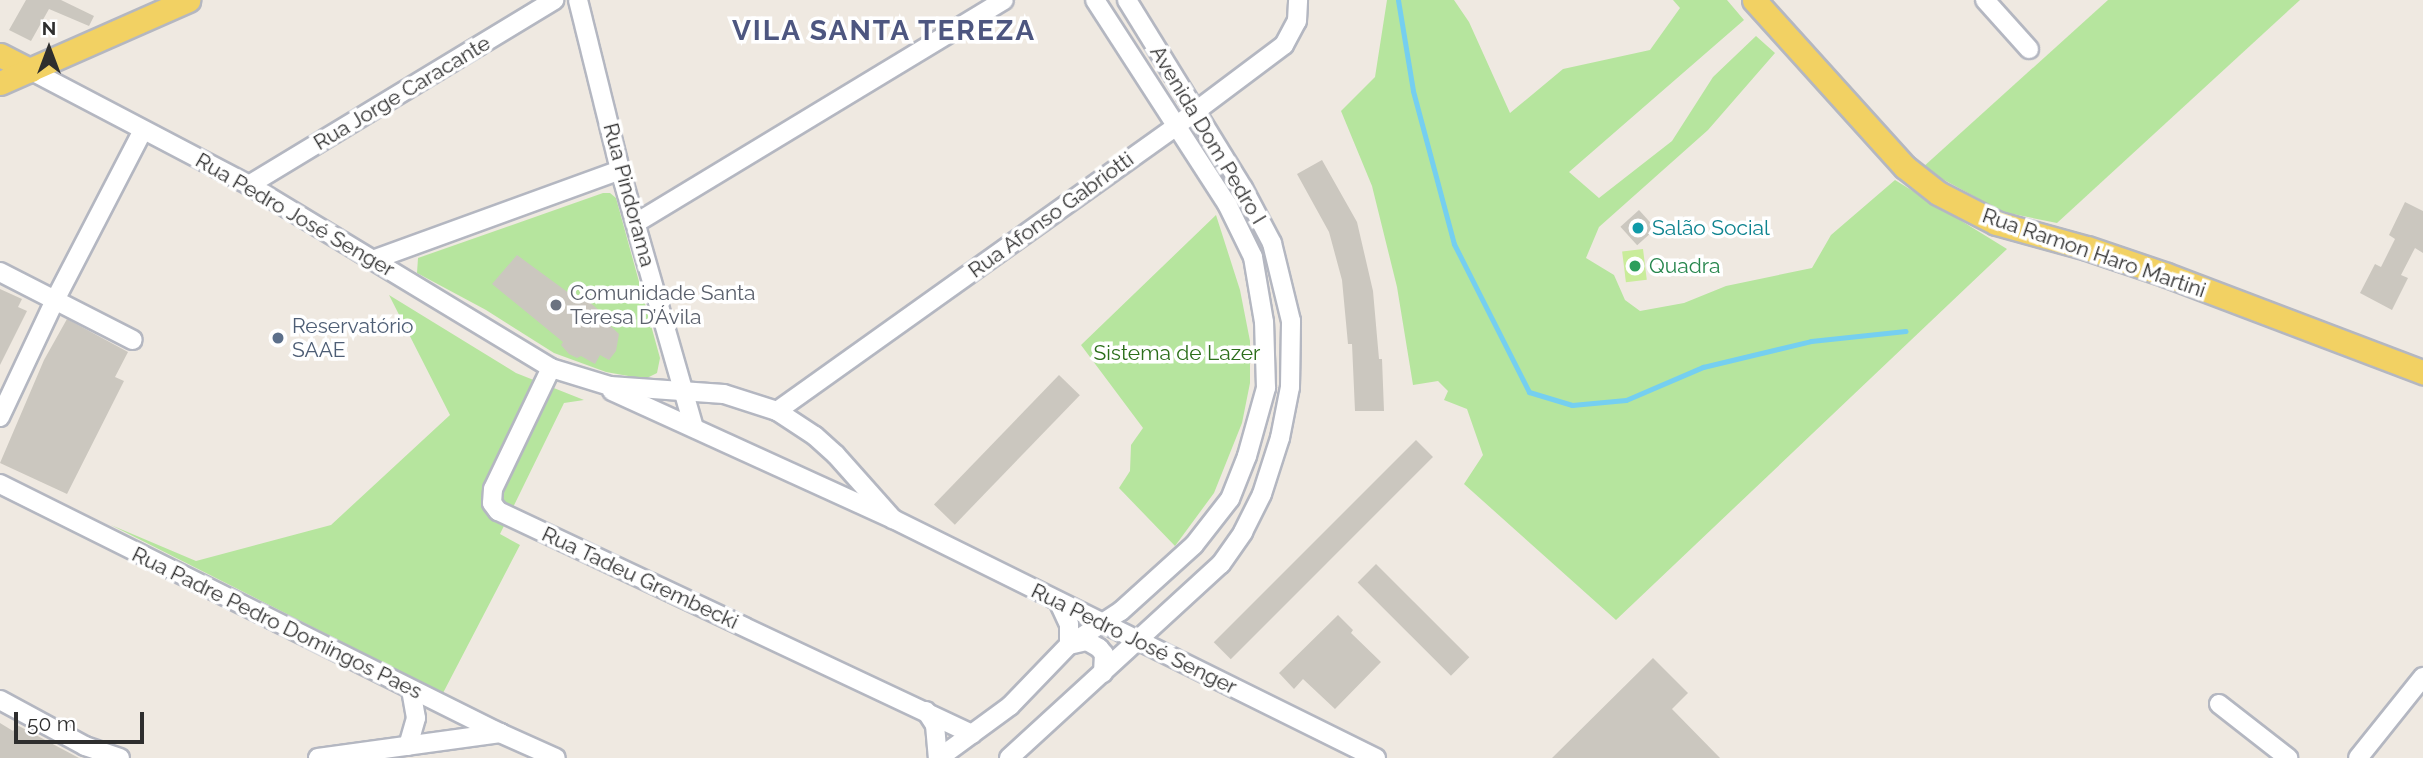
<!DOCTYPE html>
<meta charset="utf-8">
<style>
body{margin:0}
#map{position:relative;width:2423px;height:758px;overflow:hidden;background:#efe9e1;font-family:Raleway,sans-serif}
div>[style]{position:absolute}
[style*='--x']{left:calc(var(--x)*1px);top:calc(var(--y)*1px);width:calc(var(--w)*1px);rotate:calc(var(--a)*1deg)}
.green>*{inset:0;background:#b6e59e}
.pitch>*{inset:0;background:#c9ec9a;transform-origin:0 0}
.stream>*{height:5px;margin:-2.5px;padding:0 2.5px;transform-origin:2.5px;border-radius:2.5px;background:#75cff0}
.building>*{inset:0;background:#cbc7bf;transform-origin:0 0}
.roads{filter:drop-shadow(2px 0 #b4b7c1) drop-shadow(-2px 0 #b4b7c1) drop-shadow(0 2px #b4b7c1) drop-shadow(0 -2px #b4b7c1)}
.minor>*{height:18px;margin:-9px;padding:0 9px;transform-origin:9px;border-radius:9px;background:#fff}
.major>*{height:23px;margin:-11.5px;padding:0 11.5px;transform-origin:11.5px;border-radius:11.5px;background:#f2d163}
.dots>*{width:19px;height:19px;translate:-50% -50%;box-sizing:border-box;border:4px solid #fff;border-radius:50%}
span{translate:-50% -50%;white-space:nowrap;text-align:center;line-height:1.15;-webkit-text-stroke:7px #fff;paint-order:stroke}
.street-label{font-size:21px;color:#2e2e2e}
.culture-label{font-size:21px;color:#0d838f}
.left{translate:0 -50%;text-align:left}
.leisure-label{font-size:21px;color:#27864d}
.worship-label{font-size:21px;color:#5b616d}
.service-label{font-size:21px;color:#4e5e75}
.park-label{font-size:21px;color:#2c6e1b}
.district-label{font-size:28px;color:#4d5680;font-weight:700;letter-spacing:2px}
.north{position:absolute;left:14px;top:14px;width:70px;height:70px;-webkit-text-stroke:5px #fff;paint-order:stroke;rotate:0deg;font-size:19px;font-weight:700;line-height:28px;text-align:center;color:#2e2e2e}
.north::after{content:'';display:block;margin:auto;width:24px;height:32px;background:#2e2e2e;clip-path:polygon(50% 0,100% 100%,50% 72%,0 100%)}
.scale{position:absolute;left:14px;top:712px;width:130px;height:32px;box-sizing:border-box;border:4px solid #2e2e2e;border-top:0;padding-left:9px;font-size:21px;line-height:24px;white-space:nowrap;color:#2e2e2e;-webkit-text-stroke:5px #fff;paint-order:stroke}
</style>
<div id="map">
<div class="green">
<div style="clip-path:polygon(1387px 0,1454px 0,1469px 22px,1510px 113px,1563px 69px,1650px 50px,1680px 8px,1673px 0,1727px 0,1744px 20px,1569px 172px,1599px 198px,1672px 141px,1713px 77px,1756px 36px,1775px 53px,1708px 130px,1599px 227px,1586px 258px,1614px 275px,1625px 300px,1640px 311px,1684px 303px,1726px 286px,1812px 268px,1831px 235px,1895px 180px,2007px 249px,1616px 620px,1464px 484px,1483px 455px,1467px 409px,1444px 400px,1448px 391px,1438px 381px,1413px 385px,1397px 287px,1372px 186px,1341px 111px,1375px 77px)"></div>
<div style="clip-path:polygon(2108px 0,2300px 0,2057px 223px,2003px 212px,1922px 168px)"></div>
<div style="clip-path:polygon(603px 193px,610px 193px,616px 198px,660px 358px,657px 373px,645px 379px,606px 372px,554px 353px,486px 310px,417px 273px,418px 258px)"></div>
<div style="clip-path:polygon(1216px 215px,1240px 290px,1250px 341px,1250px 383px,1242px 423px,1214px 493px,1175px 546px,1119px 488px,1130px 471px,1131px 445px,1143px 428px,1081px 345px)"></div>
<div style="clip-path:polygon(389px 295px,516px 373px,584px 400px,564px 403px,500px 534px,520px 545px,443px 693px,111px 525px,196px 561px,331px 525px,450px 415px)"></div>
</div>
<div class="pitch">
<div style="left:1643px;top:249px;width:31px;height:21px;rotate:83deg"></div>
</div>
<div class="stream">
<div style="--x:1398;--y:0;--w:92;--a:80.6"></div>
<div style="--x:1413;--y:91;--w:158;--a:75"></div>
<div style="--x:1454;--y:244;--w:166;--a:63.1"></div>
<div style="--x:1529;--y:392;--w:45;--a:16.8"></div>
<div style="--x:1572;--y:405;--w:54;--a:-5.3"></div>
<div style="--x:1626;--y:400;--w:84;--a:-23.2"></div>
<div style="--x:1703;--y:367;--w:111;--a:-13.5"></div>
<div style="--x:1811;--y:341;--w:95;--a:-6.1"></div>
</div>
<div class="building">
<div style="clip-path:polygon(26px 0,61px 0,94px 16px,89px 26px,49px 9px,31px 41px,9px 30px)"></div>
<div style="clip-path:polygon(1322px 160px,1357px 222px,1373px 291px,1379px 359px,1382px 359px,1384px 411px,1355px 411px,1352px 344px,1348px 344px,1342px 280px,1329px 232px,1297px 174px)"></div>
<div style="clip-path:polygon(2405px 202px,2423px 211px,2423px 253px,2415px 248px,2401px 275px,2408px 278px,2392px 310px,2360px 293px,2375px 264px,2381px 267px,2395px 239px,2389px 235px)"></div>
<div style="left:1639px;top:210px;width:25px;height:25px;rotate:48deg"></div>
<div style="clip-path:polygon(517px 255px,577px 299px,581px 295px,601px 312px,600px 316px,619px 334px,616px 351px,609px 360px,600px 355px,595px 364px,581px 356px,577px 358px,569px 354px,561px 345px,563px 342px,492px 284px)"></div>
<div style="clip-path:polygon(0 289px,22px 299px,18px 307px,27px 311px,0 365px)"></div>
<div style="clip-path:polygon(67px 319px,128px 352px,115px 377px,124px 381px,67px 494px,0 463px,44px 360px)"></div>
<div style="left:1059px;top:375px;width:29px;height:180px;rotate:44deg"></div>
<div style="left:1416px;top:440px;width:24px;height:286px;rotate:45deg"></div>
<div style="left:1376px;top:564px;width:132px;height:26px;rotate:45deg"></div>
<div style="clip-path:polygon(1338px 615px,1353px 630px,1351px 633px,1381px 662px,1335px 709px,1303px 679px,1294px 689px,1279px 673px)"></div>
<div style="clip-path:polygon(1653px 658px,1688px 693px,1672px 709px,1720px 758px,1552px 758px)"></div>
<div style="clip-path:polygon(0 723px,13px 731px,17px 725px,79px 758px,0 758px)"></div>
</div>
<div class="roads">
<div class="minor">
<div style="--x:578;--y:0;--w:175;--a:76.1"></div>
<div style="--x:620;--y:170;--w:268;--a:74"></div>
<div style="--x:1985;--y:0;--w:66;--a:48.1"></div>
<div style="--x:30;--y:70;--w:247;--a:27.7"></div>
<div style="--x:249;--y:185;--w:353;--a:31.2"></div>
<div style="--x:551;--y:368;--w:62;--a:17"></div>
<div style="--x:610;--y:386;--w:114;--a:4"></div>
<div style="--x:724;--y:394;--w:56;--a:17.8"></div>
<div style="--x:777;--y:411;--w:45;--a:33.3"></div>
<div style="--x:815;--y:436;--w:28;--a:42"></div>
<div style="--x:836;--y:455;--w:86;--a:48.3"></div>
<div style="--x:249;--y:185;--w:357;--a:-31.2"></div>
<div style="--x:636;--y:223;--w:430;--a:-31.2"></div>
<div style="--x:373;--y:260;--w:263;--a:-20"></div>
<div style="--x:0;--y:272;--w:149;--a:27.1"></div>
<div style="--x:551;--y:368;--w:134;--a:115.6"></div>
<div style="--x:493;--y:489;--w:14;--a:94"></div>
<div style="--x:492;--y:503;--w:10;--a:53"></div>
<div style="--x:498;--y:511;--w:524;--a:25.2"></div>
<div style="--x:612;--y:391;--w:309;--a:24.5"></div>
<div style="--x:893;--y:519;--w:539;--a:26.33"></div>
<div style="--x:777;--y:411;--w:490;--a:-35.5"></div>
<div style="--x:1176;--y:126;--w:135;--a:-36.9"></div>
<div style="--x:1284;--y:45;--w:27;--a:-62"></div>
<div style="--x:1297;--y:21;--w:21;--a:-87"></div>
<div style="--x:0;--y:417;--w:129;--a:-64.8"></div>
<div style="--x:55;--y:300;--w:191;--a:-62.6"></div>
<div style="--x:0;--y:484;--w:559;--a:26.47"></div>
<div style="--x:500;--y:733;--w:61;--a:24.1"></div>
<div style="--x:1059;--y:603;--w:23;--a:65"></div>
<div style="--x:1069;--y:624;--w:21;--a:90"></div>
<div style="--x:1069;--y:645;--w:18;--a:-13"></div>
<div style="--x:1087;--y:641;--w:14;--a:30"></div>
<div style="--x:1099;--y:648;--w:8;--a:50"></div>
<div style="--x:1104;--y:654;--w:19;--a:93"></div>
<div style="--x:0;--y:700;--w:97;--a:28.4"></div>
<div style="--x:85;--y:746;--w:37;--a:19"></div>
<div style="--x:2219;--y:704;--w:88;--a:38"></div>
<div style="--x:926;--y:711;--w:17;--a:57"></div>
<div style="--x:935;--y:725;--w:33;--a:85"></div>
<div style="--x:408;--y:746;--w:29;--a:-74"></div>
<div style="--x:416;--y:718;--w:29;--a:-100"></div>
<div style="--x:318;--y:758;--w:184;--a:-7.8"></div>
<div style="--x:939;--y:758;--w:88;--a:-36.2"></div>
<div style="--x:1010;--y:706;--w:85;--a:-46"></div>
<div style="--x:1069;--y:645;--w:62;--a:-33.2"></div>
<div style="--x:1121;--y:611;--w:98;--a:-42.1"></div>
<div style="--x:1194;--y:545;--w:58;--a:-52"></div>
<div style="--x:1230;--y:499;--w:46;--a:-68.4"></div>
<div style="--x:1247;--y:456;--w:71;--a:-74.4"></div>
<div style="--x:1266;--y:388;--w:66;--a:-91.7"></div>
<div style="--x:1264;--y:322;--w:66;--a:-99.6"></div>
<div style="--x:1253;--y:257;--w:59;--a:-116.1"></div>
<div style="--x:1227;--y:204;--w:243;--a:-122.9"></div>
<div style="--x:1009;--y:758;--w:287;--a:-42.5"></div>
<div style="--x:1221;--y:564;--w:39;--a:-55"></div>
<div style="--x:1243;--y:532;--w:42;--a:-63.4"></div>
<div style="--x:1262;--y:494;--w:59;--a:-72.2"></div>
<div style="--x:1280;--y:438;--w:52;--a:-78.9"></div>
<div style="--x:1290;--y:387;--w:66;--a:-89.1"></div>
<div style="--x:1291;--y:321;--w:80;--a:-103.7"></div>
<div style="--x:1272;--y:243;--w:62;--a:-117.8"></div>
<div style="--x:1243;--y:188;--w:221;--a:-121.7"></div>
<div style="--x:2358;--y:758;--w:104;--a:-51.3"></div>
</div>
<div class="major">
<div style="--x:1754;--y:0;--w:225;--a:47.9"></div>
<div style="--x:1905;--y:167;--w:42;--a:38.2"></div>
<div style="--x:1938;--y:193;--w:65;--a:27.3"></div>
<div style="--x:1996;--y:223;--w:94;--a:15.4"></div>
<div style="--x:2087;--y:248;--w:84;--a:18.6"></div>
<div style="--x:2167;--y:275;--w:274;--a:20.8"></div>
<div style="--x:0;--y:55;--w:34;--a:27"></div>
<div style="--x:0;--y:83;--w:206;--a:-23.8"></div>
</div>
</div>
<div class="dots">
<div style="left:1638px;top:228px;background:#0f9aa8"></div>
<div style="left:1635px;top:266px;background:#2e9e5b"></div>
<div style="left:556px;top:305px;background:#6b7280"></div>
<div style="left:278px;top:338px;background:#5c6f8a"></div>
</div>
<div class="street-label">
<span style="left:402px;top:93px;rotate:-31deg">Rua Jorge Caracante</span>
<span style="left:1208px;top:135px;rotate:59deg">Avenida Dom Pedro I</span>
<span style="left:629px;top:195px;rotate:75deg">Rua Pindorama</span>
<span style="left:295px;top:215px;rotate:30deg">Rua Pedro José Senger</span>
<span style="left:1051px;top:215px;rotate:-36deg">Rua Afonso Gabriotti</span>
<span style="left:2094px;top:253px;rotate:19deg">Rua Ramon Haro Martini</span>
<span style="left:640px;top:578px;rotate:25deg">Rua Tadeu Grembecki</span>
<span style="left:277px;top:623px;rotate:26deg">Rua Padre Pedro Domingos Paes</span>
<span style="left:1134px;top:639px;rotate:26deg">Rua Pedro José Senger</span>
</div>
<div class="culture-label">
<span class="left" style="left:1652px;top:228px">Salão Social</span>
</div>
<div class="leisure-label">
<span class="left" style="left:1649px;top:266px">Quadra</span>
</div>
<div class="worship-label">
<span class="left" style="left:570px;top:305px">Comunidade Santa<br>Teresa D’Ávila</span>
</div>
<div class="service-label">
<span class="left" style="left:292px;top:338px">Reservatório<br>SAAE</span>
</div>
<div class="park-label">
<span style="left:1177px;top:353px">Sistema de Lazer</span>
</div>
<div class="district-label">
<span style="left:884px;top:31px">VILA SANTA TEREZA</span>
</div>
<div class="north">N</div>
<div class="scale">50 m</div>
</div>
